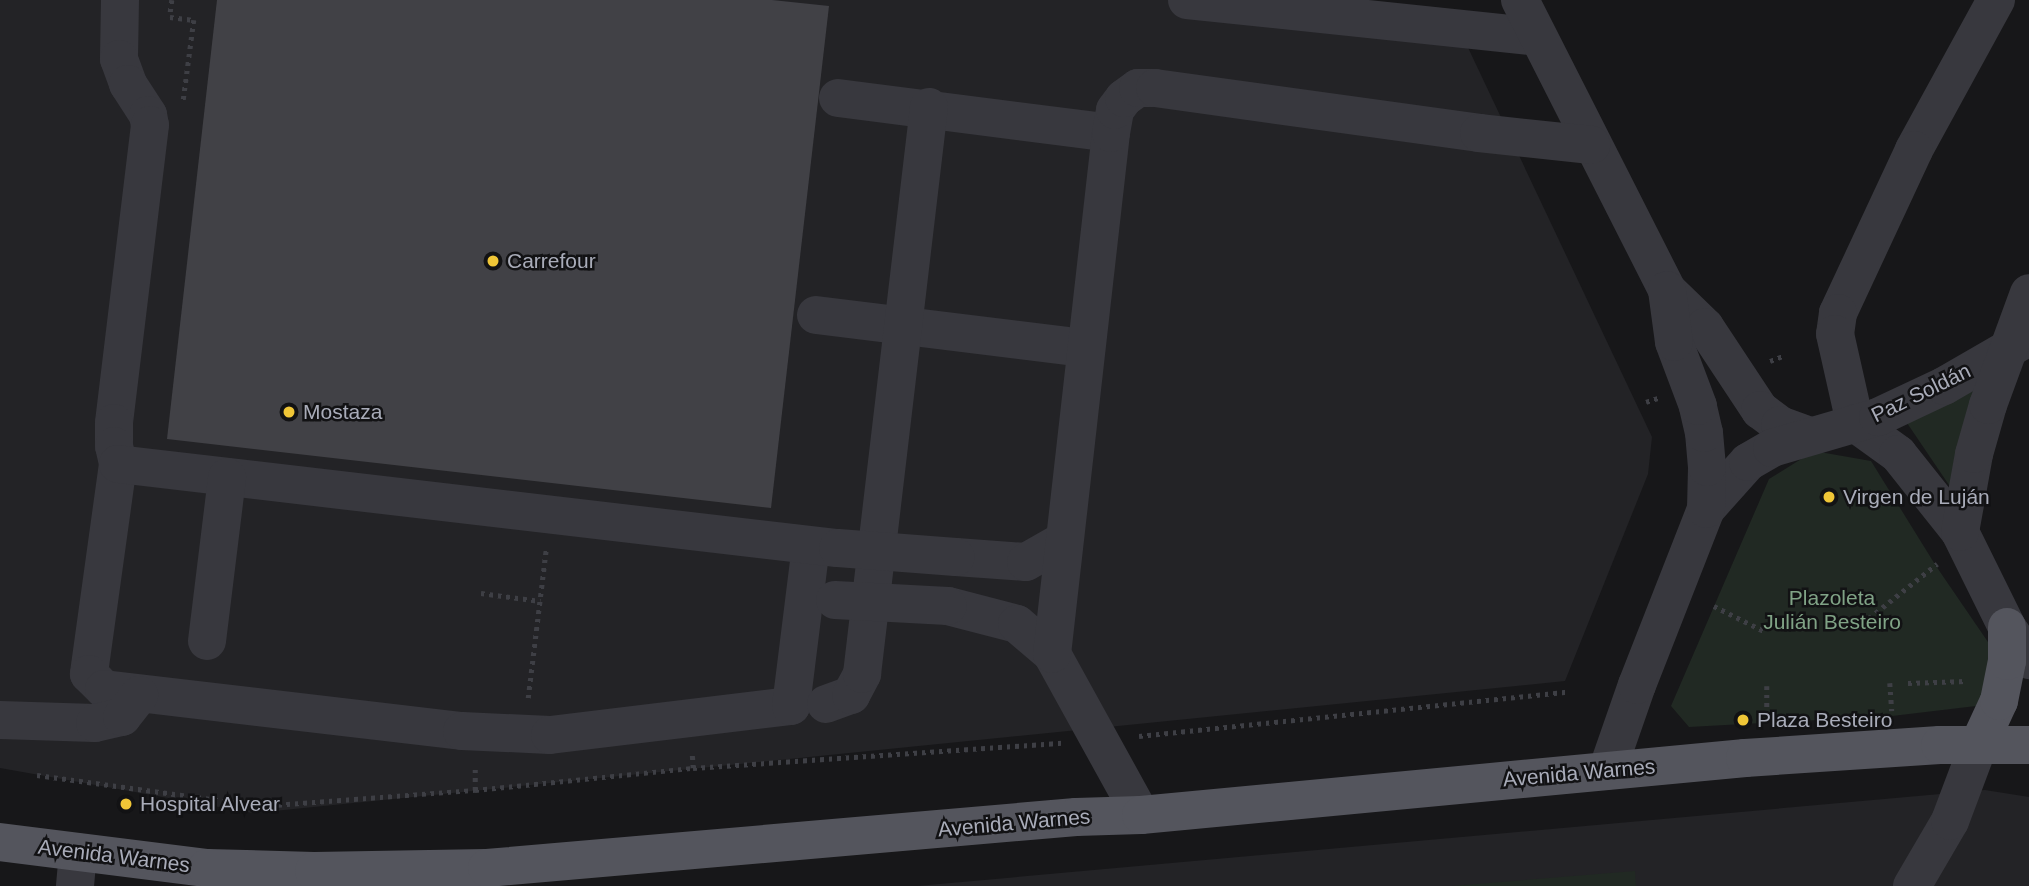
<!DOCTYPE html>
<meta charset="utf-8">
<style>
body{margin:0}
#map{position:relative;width:2029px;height:886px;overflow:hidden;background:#171719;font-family:Helvetica,sans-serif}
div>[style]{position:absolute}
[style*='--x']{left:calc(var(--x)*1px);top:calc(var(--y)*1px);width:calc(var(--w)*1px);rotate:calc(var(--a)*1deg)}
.built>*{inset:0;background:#232326}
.green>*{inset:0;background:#212923}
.building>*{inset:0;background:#414146}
.path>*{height:4.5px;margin-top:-2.25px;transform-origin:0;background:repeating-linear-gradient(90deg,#3e3f45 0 3.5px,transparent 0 8.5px)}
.minor>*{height:38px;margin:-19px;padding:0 19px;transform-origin:19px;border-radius:19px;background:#38383e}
.major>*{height:38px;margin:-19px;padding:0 19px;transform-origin:19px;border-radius:19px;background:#54555d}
.minor-bridge>*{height:38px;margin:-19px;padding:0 19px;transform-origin:19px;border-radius:19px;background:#38383e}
.dots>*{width:19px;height:19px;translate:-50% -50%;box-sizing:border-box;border:4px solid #121214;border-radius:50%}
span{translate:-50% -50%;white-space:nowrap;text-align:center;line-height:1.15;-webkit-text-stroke:5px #121214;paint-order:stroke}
.poi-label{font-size:21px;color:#a9acb9}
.left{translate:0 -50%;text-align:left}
.street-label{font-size:21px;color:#a9acb9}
.park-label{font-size:21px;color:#80a386}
</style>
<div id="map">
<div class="built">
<div style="clip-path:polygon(0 0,1335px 0,1454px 18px,1652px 437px,1648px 474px,1565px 681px,253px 813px,0 768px)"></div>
<div style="clip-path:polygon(1985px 790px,2029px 797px,2029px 886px,917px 886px)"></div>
</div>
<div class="green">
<div style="clip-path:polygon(1978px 382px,1951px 488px,1907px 423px)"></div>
<div style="clip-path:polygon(1814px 451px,1871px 461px,1936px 566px,1988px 642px,1990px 677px,1976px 706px,1892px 716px,1689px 727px,1671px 706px,1769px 479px)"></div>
<div style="clip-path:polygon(1635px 871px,1636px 886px,1452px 886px)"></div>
</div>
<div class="building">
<div style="clip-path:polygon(217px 0,772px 0,829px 6px,771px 508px,167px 439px)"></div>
</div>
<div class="path">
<div style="--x:172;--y:0;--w:17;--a:97"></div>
<div style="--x:170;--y:17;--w:24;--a:7"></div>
<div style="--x:194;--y:20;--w:84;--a:97.5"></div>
<div style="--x:1770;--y:361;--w:14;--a:-21"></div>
<div style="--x:1646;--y:402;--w:13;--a:-18"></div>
<div style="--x:481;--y:593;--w:60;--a:7.7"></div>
<div style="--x:1714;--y:606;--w:58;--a:26.6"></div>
<div style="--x:1869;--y:618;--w:87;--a:-38.5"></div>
<div style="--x:1890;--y:683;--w:28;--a:86"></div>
<div style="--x:1908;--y:683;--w:58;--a:-2"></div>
<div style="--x:1767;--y:686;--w:35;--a:90"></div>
<div style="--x:528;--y:698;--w:149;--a:-83.1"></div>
<div style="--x:1139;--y:736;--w:430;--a:-5.9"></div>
<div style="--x:693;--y:768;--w:370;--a:-3.9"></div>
<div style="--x:37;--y:775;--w:226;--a:7.9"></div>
<div style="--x:261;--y:806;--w:215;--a:-4.3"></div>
<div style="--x:475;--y:790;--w:22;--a:-90"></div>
<div style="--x:475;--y:790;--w:219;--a:-5.8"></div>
<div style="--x:693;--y:768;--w:15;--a:-94"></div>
</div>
<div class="minor">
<div style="--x:120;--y:0;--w:59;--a:91"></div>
<div style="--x:119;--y:59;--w:27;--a:70"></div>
<div style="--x:128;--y:84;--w:37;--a:57"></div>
<div style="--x:148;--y:115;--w:10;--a:79"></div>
<div style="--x:150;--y:125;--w:300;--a:96.9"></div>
<div style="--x:114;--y:423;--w:23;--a:90"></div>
<div style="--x:114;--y:446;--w:18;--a:77"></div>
<div style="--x:118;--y:464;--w:212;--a:97.9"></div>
<div style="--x:89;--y:674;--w:21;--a:45"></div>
<div style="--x:104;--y:689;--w:360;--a:6.7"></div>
<div style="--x:462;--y:731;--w:88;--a:2.6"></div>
<div style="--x:550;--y:735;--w:243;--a:-6.9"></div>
<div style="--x:791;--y:706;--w:161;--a:-82.9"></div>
<div style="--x:1187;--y:0;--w:353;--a:6"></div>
<div style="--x:1520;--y:0;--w:325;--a:63.1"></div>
<div style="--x:1667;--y:290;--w:53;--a:44.2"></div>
<div style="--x:1705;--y:327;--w:100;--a:56.5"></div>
<div style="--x:1760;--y:410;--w:25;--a:37"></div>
<div style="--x:1780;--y:425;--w:30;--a:20"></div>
<div style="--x:1996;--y:0;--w:171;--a:118.7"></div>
<div style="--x:1914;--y:150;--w:180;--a:115"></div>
<div style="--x:1838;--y:313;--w:21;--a:98"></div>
<div style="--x:1835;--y:334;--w:91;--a:77.3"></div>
<div style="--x:1855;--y:423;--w:53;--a:35.8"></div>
<div style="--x:1898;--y:454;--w:100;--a:51.5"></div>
<div style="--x:1960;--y:532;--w:106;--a:63.7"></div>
<div style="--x:2007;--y:627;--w:40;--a:56"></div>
<div style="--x:838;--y:98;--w:275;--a:7.3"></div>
<div style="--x:816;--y:315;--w:271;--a:7"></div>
<div style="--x:118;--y:464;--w:722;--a:6.68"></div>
<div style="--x:1706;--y:509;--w:63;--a:-48.2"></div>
<div style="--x:1748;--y:462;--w:28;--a:-30"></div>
<div style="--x:1772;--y:448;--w:110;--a:-16.3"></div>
<div style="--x:1878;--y:417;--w:73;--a:-25.2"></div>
<div style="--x:1944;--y:386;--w:98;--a:-30"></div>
<div style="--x:1960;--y:532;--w:79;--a:-79.8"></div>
<div style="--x:1974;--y:454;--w:51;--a:-74.1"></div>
<div style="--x:1988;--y:405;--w:119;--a:-69.9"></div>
<div style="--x:956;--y:557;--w:70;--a:4.1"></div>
<div style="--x:1026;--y:562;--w:43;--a:-29.6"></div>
<div style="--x:948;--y:606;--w:71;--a:14.6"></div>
<div style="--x:1017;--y:624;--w:46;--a:40.6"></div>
<div style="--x:1052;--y:654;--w:184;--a:61.1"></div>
<div style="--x:207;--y:641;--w:165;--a:-83"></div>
<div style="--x:1052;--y:654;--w:524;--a:-83.54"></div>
<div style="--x:1111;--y:133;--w:23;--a:-80"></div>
<div style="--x:1115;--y:110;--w:15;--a:-53"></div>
<div style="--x:1124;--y:98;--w:17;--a:-36"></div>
<div style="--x:1138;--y:88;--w:17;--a:0"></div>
<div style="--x:1155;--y:88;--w:327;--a:7.9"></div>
<div style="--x:1479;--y:133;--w:113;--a:6.1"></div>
<div style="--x:826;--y:704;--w:27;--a:-20"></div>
<div style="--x:851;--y:695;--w:24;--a:-62"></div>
<div style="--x:862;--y:674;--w:571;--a:-83.26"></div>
<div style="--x:0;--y:720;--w:95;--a:1.8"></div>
<div style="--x:95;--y:723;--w:28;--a:-13"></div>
<div style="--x:122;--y:717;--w:28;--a:-52"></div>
<div style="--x:1607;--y:771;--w:91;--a:-70.8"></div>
<div style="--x:1637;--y:685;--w:189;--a:-68.6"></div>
<div style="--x:1706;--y:509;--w:42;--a:-88.6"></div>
<div style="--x:1707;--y:467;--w:34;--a:-95"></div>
<div style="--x:1704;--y:433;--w:28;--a:-103"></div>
<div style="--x:1698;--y:406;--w:68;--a:-110.6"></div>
<div style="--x:1674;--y:342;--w:52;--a:-97.7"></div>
<div style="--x:75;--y:886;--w:34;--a:-85"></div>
<div style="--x:1912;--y:886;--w:75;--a:-59.7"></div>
<div style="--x:1950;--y:821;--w:82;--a:-69.4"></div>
</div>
<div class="major">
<div style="--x:1979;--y:744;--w:47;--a:-65.1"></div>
<div style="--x:1999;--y:701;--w:41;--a:-78.7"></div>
<div style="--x:2007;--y:661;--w:34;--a:-90"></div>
<div style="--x:0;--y:842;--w:209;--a:7.2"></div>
<div style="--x:207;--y:868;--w:107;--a:1.6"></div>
<div style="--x:314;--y:871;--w:173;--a:-1"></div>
<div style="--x:487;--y:868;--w:591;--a:-4.95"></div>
<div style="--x:1076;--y:817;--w:65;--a:-1.8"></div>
<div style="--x:1141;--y:815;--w:607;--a:-5.39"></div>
<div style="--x:1745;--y:758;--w:195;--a:-3.8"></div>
<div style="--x:1940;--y:745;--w:89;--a:0"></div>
</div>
<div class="minor-bridge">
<div style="--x:838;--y:548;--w:118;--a:4.4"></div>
<div style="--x:835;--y:600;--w:113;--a:3"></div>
</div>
<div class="dots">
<div style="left:493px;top:261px;background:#f0c637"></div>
<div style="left:289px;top:412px;background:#f0c637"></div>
<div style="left:1829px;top:497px;background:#f0c637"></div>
<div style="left:1743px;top:720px;background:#f0c637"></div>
<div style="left:126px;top:804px;background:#f0c637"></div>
</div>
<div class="poi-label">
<span class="left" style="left:507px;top:261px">Carrefour</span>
<span class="left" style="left:303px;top:412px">Mostaza</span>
<span class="left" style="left:1843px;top:497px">Virgen de Luján</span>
<span class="left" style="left:1757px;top:720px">Plaza Besteiro</span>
<span class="left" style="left:140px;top:804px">Hospital Alvear</span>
</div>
<div class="street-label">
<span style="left:1921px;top:393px;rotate:-26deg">Paz Soldán</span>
<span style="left:1579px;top:773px;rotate:-5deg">Avenida Warnes</span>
<span style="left:1014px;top:823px;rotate:-5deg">Avenida Warnes</span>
<span style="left:114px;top:856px;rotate:7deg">Avenida Warnes</span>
</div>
<div class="park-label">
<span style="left:1832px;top:610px">Plazoleta<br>Julián Besteiro</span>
</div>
</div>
